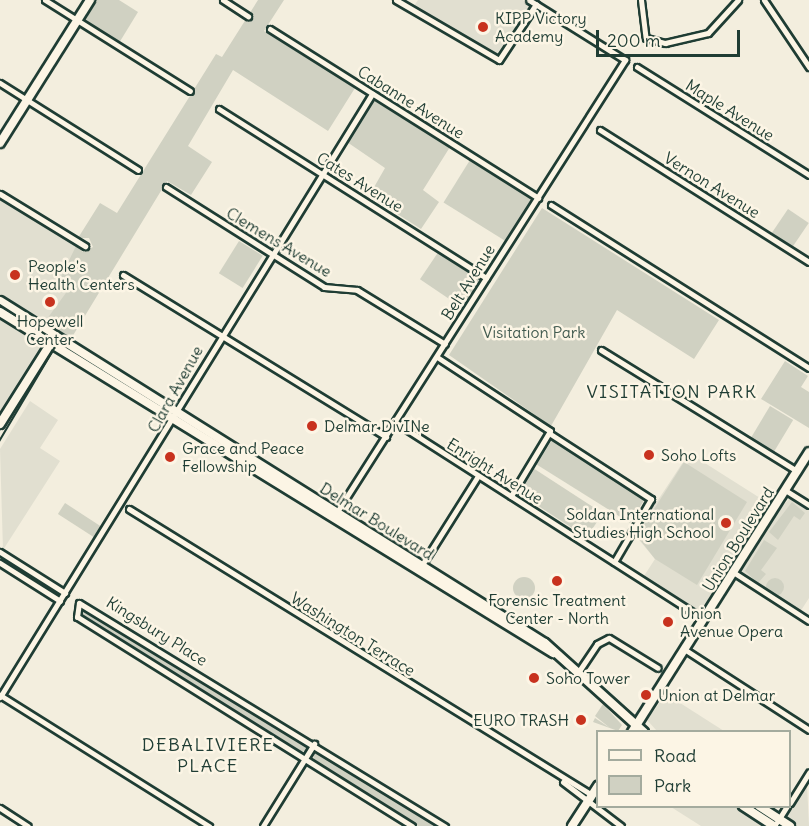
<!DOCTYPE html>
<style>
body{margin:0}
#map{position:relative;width:809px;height:826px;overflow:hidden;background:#f3eede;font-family:Delius,sans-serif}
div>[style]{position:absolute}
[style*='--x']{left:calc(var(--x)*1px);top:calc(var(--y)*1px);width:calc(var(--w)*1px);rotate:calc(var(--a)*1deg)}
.built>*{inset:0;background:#e1dfd0}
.green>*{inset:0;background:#d0d1c2;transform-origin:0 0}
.round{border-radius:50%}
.roads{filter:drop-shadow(2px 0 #1f3d34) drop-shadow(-2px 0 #1f3d34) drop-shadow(0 2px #1f3d34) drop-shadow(0 -2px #1f3d34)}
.minor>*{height:5px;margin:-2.5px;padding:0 2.5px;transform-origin:2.5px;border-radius:2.5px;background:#fcf5e5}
.secondary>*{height:8px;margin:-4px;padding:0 4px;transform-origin:4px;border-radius:4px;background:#fcf5e5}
.tram>*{height:1.5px;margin:-0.75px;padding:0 0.75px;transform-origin:0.75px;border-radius:0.75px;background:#1f3d34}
.dots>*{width:16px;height:16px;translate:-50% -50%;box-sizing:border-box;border:3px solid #fcf5e5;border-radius:50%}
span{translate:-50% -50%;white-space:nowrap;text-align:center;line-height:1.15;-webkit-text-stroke:5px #fcf5e5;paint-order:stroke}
.poi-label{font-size:16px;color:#1f3d34}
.left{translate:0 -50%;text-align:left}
.right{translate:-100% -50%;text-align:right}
.street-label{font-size:16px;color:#1f3d34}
.park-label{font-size:16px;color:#425b50}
.neighbourhood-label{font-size:18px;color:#1f3d34;letter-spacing:1.5px}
.legend{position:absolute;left:596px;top:730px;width:195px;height:78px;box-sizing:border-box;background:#fcf5e5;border:2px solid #a4ab9e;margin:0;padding:8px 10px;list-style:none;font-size:18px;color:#1f3d34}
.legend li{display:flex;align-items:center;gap:12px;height:30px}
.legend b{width:30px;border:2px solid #a4ab9e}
.scale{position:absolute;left:596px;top:30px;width:144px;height:27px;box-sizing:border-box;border:3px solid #1f3d34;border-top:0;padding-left:8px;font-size:18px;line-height:21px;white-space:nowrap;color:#1f3d34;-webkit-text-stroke:4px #fcf5e5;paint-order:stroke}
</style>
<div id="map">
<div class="built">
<div style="clip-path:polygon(418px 0,523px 0,531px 6px,496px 55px,414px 6px)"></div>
<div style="clip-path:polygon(0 198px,76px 246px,71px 286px,47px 325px,0 296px)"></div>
<div style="clip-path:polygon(0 316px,43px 344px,0 414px)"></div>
<div style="clip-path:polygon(30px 401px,58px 420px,40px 448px,60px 461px,3px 550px,0 449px)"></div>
<div style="clip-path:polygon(689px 453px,779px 510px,790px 498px,809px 510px,809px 598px,800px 612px,729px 567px,700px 611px,644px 576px,655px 559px,635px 535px)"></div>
<div style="clip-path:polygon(666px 694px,724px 731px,657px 731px,647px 720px)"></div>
<div style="clip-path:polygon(807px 784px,809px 826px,797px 826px,786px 816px)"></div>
<div style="clip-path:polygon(671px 807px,736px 807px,766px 826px,701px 826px)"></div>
</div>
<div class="green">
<div style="clip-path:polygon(93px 0,119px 0,138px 12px,119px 43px,84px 20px)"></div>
<div style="clip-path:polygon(258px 0,284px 0,264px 31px,355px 88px,328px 131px,233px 70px,188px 146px,212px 162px,191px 195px,167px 181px,69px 342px,44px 323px,71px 286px,60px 279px,76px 246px,83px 252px,93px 247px,89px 238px,78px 238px,100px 203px,117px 213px,216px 54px,222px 57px)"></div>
<div style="clip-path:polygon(374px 101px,450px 147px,423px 190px,439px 202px,421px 229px,369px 196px,385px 168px,347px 142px)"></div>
<div style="left:470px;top:160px;width:73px;height:50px;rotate:32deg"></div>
<div style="clip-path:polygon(542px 208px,719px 320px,694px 359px,617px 310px,551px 426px,449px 355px)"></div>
<div style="left:788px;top:209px;width:25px;height:30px;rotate:34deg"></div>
<div style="left:239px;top:241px;width:28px;height:38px;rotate:32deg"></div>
<div style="left:439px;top:251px;width:50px;height:34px;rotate:34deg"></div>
<div style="clip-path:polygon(785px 361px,808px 376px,801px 387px,809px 392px,809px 428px,761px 399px)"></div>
<div style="left:770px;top:406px;width:27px;height:39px;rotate:31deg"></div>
<div style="left:552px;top:440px;width:110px;height:29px;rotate:32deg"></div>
<div style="clip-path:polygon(684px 462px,747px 502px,697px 585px,655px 559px,637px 536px)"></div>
<div style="left:533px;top:468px;width:83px;height:29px;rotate:33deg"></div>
<div style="clip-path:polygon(792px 502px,805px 513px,800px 520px,794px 516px,778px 540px,769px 532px)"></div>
<div style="left:65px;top:503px;width:43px;height:13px;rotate:33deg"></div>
<div style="clip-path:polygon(764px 540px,777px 548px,761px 570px,766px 574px,758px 583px,745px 571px)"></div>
<div class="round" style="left:513px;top:577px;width:22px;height:22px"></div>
<div class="round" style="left:766px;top:578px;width:18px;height:18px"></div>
<div style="clip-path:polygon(83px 606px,308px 745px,306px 750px,301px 752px,81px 615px)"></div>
<div style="clip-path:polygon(603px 704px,622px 725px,618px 731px,593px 722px,595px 718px,610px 728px,595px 716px)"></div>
<div style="clip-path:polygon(315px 750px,321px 752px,439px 826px,418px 826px,313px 760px)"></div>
</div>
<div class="roads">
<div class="minor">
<div style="--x:45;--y:0;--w:171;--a:32.1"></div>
<div style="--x:223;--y:0;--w:30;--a:33"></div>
<div style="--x:396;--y:0;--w:119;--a:30.2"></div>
<div style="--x:499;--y:60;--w:67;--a:-56.5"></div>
<div style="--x:641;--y:0;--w:38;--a:83"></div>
<div style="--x:646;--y:38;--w:20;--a:15"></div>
<div style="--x:665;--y:43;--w:44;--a:-13.1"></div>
<div style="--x:708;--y:33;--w:45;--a:-47.7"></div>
<div style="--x:764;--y:0;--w:81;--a:56.1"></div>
<div style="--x:270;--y:29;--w:317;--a:32.2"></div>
<div style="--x:637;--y:67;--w:203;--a:32.1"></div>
<div style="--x:0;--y:83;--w:163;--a:32.2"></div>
<div style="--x:219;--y:109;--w:316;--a:32.3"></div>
<div style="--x:600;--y:130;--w:247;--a:32.3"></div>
<div style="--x:166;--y:187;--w:187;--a:32.3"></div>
<div style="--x:324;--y:287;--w:33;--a:5"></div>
<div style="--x:357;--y:290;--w:103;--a:31.5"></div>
<div style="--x:0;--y:194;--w:100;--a:31.5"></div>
<div style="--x:551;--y:205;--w:305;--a:32.3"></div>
<div style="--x:123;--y:275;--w:309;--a:31.6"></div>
<div style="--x:601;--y:350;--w:230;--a:31.7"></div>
<div style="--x:437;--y:357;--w:135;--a:33.2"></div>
<div style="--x:550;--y:431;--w:76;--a:121"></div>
<div style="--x:395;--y:422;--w:366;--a:32.6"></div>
<div style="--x:552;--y:435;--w:118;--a:32.9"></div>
<div style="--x:651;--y:499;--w:73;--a:120.4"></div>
<div style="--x:785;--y:490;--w:28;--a:32"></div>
<div style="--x:129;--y:509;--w:544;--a:31.7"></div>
<div style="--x:335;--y:515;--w:540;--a:-57.49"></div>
<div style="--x:625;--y:60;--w:113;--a:-148"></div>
<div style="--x:0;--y:552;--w:77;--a:32.2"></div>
<div style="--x:0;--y:563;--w:71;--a:32.3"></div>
<div style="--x:420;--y:568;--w:109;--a:-57.8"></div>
<div style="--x:733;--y:572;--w:90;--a:32.8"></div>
<div style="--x:684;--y:649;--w:149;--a:32.9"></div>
<div style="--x:579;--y:671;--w:32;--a:-56"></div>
<div style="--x:597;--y:644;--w:13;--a:-27"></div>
<div style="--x:609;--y:638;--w:57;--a:31.5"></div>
<div style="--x:0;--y:695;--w:247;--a:32.1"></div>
<div style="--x:0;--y:697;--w:709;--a:-58.33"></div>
<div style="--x:563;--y:782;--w:73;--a:37.2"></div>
<div style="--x:790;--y:803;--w:36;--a:-58"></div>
<div style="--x:0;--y:808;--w:33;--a:33"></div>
<div style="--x:777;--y:822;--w:19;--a:-58"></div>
<div style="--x:263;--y:826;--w:97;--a:-58.1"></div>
<div style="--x:412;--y:826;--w:395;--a:-148"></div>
<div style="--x:77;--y:617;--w:14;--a:-82"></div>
<div style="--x:79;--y:603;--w:429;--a:31.4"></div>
</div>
<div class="secondary">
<div style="--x:0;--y:143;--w:169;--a:-57.8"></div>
<div style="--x:0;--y:301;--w:643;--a:32.11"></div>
<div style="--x:545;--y:643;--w:133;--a:42"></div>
<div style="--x:0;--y:312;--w:650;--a:31.66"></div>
<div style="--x:0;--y:424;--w:99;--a:-57.8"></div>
<div style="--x:632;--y:732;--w:331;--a:-57.7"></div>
<div style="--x:743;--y:806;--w:37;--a:33"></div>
<div style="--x:759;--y:806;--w:37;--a:33"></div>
<div style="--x:572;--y:826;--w:48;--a:-57"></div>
</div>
</div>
<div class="tram">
<div style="--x:0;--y:305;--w:56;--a:32.6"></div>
<div style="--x:47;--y:335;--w:15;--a:58"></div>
<div style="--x:55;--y:348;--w:108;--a:120.6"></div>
</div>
<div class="dots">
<div style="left:483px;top:27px;background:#c8321e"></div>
<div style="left:15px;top:275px;background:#c8321e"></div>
<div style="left:50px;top:302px;background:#c8321e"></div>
<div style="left:312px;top:426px;background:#c8321e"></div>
<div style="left:649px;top:455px;background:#c8321e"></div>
<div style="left:170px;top:457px;background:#c8321e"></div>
<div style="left:726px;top:523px;background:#c8321e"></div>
<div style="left:557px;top:581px;background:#c8321e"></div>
<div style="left:668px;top:622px;background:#c8321e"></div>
<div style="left:534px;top:678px;background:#c8321e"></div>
<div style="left:646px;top:695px;background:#c8321e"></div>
<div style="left:581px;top:720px;background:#c8321e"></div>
</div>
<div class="poi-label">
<span class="left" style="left:495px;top:27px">KIPP Victory<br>Academy</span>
<span class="left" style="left:28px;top:275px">People's<br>Health Centers</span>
<span style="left:50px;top:330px">Hopewell<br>Center</span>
<span class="left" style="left:324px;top:426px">Delmar DivINe</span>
<span class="left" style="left:182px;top:457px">Grace and Peace<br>Fellowship</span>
<span class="left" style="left:661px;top:455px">Soho Lofts</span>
<span class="right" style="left:714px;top:523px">Soldan International<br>Studies High School</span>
<span style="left:557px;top:609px">Forensic Treatment<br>Center - North</span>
<span class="left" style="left:680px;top:622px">Union<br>Avenue Opera</span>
<span class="left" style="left:546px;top:678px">Soho Tower</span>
<span class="left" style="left:658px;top:695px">Union at Delmar</span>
<span class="right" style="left:569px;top:720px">EURO TRASH</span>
</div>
<div class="street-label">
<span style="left:411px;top:102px;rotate:32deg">Cabanne Avenue</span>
<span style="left:730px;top:110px;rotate:32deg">Maple Avenue</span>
<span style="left:360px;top:182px;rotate:32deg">Cates Avenue</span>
<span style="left:712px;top:185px;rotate:32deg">Vernon Avenue</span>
<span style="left:279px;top:242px;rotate:31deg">Clemens Avenue</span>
<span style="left:468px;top:282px;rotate:-58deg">Belt Avenue</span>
<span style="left:175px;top:389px;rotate:-61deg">Clara Avenue</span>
<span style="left:495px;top:471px;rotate:32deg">Enright Avenue</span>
<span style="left:377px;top:521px;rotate:32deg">Delmar Boulevard</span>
<span style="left:738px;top:539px;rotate:-58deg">Union Boulevard</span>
<span style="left:157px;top:631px;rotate:32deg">Kingsbury Place</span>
<span style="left:353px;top:634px;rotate:32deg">Washington Terrace</span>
</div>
<div class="park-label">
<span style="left:534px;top:332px">Visitation Park</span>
</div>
<div class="neighbourhood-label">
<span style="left:672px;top:392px">VISITATION PARK</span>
<span style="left:208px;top:756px">DEBALIVIERE<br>PLACE</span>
</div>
<ul class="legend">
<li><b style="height:8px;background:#fcf5e5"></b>Road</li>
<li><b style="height:16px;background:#d0d1c2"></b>Park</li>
</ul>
<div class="scale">200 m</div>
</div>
